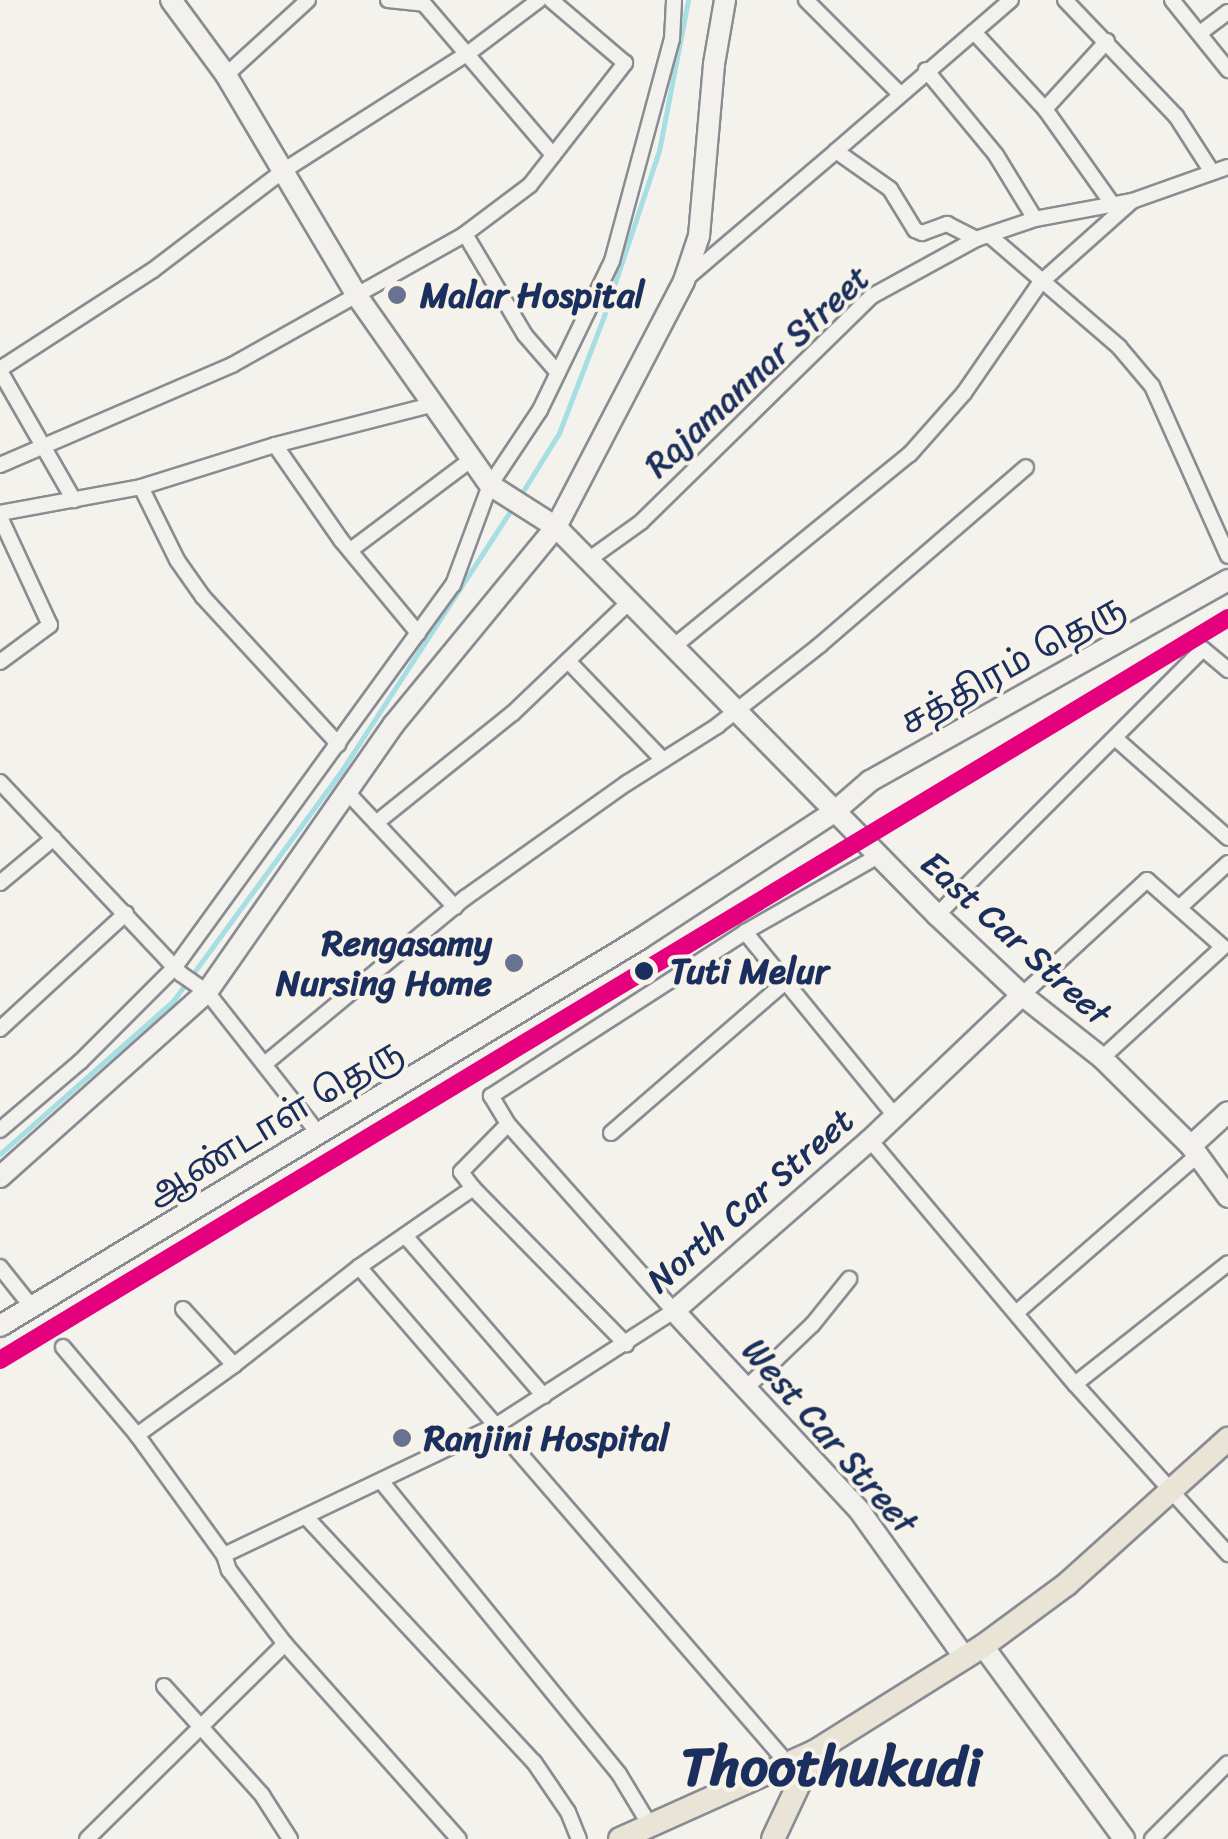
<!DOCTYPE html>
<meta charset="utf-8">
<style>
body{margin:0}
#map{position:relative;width:1228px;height:1839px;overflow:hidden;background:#f4f2ec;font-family:Sriracha,"Noto Sans Tamil",sans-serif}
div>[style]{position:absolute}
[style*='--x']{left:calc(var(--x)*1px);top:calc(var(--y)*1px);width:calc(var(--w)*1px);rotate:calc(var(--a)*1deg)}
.stream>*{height:5px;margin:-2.5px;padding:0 2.5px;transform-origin:2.5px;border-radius:2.5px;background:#a7dee4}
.roads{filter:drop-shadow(2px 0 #898c92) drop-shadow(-2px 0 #898c92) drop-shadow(0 2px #898c92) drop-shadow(0 -2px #898c92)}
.street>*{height:14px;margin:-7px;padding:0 7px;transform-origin:7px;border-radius:7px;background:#f2f1ed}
.secondary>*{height:20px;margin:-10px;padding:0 10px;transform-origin:10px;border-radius:10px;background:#f2f1ed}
.primary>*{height:22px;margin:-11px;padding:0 11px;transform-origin:11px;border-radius:11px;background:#e9e4d6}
.rail-1>*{height:18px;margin:-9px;padding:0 9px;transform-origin:9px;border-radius:9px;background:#e5007d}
.dots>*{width:28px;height:28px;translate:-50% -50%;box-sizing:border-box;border:5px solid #f7f3e8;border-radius:50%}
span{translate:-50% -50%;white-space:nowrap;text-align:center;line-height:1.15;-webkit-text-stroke:8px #f7f3e8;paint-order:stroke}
.poi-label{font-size:35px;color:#1b2f5e;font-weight:700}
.left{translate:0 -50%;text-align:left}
.right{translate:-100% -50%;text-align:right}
.street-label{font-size:35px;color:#1b2f5e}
.stop-label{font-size:35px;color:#1b2f5e;font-weight:700}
.town-label{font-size:55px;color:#1b2f5e;font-weight:700}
</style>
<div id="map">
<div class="stream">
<div style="--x:520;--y:496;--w:74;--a:-58.2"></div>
<div style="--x:559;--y:433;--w:125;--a:-69"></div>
<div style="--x:604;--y:316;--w:174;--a:-71.6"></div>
<div style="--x:659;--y:151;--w:154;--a:-79.1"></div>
<div style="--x:0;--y:1154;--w:231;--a:-41.5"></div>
<div style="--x:173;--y:1001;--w:286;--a:-53.8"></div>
<div style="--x:342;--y:770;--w:316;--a:-57"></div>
</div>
<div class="roads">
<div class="street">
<div style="--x:388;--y:0;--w:36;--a:6"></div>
<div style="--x:424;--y:4;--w:199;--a:49.5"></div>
<div style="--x:806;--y:0;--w:132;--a:45"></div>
<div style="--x:1065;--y:0;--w:161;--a:46.3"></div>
<div style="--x:1176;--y:116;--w:67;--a:57.3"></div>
<div style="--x:1172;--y:0;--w:90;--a:51.3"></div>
<div style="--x:974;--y:32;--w:105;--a:47.3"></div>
<div style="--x:1045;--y:109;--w:118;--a:54.7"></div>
<div style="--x:1200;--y:33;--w:35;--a:-37"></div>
<div style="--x:926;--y:70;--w:110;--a:50.5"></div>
<div style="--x:996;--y:155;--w:75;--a:58.6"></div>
<div style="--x:226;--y:75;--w:111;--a:-42.4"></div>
<div style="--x:1045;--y:109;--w:92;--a:-47.6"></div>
<div style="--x:836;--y:151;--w:231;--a:-40.8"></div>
<div style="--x:465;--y:234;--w:117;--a:59.3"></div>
<div style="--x:525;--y:335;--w:50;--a:49"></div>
<div style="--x:989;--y:235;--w:172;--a:40.7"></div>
<div style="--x:1119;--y:347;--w:51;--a:49.8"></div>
<div style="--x:1152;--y:386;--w:186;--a:65.9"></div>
<div style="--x:687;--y:278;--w:196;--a:-40.4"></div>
<div style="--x:836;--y:151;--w:66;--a:35.1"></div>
<div style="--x:890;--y:189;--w:48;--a:58.6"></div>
<div style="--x:915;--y:230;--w:8;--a:23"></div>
<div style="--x:922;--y:233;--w:27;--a:-20"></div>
<div style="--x:947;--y:224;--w:33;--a:27"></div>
<div style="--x:976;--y:239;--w:62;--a:-18.7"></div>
<div style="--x:1035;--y:219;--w:99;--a:-10.5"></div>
<div style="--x:1132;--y:201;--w:102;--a:-19.5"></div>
<div style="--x:0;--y:369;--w:182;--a:-32.9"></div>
<div style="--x:153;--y:270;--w:163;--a:-37.3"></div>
<div style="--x:283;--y:171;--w:222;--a:-32.5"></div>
<div style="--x:470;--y:52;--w:86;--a:-37"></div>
<div style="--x:0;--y:371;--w:149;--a:60.2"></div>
<div style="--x:275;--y:445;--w:116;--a:55.2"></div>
<div style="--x:341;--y:540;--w:121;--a:50.4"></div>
<div style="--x:0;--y:465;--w:253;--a:-23.3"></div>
<div style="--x:232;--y:365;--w:267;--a:-29.3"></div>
<div style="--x:465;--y:234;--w:81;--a:-37"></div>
<div style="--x:530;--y:185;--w:155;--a:-52.1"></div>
<div style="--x:625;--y:63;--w:97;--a:-139.6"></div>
<div style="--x:141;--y:487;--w:81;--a:63.7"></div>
<div style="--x:177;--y:560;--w:45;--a:54.9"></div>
<div style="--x:203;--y:597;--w:200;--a:47.4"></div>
<div style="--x:0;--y:513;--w:143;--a:-10.4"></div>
<div style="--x:141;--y:487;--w:140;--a:-17.4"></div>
<div style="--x:275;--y:445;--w:161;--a:-14.4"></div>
<div style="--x:0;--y:517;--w:119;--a:65.2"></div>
<div style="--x:50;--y:625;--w:62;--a:143.5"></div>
<div style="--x:352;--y:549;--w:146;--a:-36.9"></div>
<div style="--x:588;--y:560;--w:65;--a:-35.6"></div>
<div style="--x:641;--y:522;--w:323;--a:-44.4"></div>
<div style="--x:872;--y:296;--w:119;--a:-28.7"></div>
<div style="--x:673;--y:647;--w:306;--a:-39.2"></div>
<div style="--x:910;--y:454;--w:81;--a:-48.5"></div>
<div style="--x:964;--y:393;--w:134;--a:-55.4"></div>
<div style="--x:1040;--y:283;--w:123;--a:-41.7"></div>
<div style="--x:568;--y:661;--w:137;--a:46.2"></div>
<div style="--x:1115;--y:738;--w:151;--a:41.5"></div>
<div style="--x:0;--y:782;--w:264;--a:46.7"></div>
<div style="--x:181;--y:974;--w:32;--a:35"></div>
<div style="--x:207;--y:992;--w:179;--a:51.8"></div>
<div style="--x:347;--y:792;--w:158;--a:46.8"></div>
<div style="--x:376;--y:823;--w:176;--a:-38.8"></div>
<div style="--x:513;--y:713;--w:161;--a:-43.7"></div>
<div style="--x:0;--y:883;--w:70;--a:-39.8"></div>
<div style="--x:1180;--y:907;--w:65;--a:-42.5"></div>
<div style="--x:937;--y:915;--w:376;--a:-45"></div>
<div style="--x:1203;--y:649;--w:33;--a:40"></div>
<div style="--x:745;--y:932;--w:237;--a:50.8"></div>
<div style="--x:1022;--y:995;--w:170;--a:-42.6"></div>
<div style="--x:1147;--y:880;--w:101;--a:41.4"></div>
<div style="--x:1223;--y:947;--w:164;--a:137.5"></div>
<div style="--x:0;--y:1029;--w:171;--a:-42.6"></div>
<div style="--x:266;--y:1063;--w:259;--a:-39.7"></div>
<div style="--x:465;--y:898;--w:199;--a:-35.4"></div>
<div style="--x:627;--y:783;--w:107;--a:-32.3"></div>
<div style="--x:717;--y:726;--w:131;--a:-38.2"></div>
<div style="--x:820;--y:645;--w:272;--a:-40.8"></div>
<div style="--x:0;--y:1130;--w:105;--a:-40.4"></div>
<div style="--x:80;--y:1062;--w:134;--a:-45"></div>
<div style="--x:175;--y:967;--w:472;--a:-54"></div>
<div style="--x:453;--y:585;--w:107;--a:-69.7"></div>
<div style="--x:490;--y:485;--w:90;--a:-56.3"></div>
<div style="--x:540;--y:410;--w:165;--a:-64.2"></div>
<div style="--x:612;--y:261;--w:230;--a:-74.9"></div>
<div style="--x:672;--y:39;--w:39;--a:-87"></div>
<div style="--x:611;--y:1133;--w:229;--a:-40.9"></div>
<div style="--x:870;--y:1140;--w:319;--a:50"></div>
<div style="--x:1075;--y:1384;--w:229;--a:48"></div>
<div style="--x:473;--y:1188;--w:20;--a:-127"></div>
<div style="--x:461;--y:1172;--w:67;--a:-45.6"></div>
<div style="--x:407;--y:1238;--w:209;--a:49.1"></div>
<div style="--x:0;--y:1267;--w:50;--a:51.5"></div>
<div style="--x:359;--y:1267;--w:657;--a:49.2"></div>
<div style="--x:183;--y:1309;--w:76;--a:47.7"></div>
<div style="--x:234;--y:1365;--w:159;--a:-38.1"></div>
<div style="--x:359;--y:1267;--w:139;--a:-34.7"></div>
<div style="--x:473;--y:1188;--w:219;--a:45.6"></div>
<div style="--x:1016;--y:1313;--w:241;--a:-41"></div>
<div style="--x:63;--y:1347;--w:115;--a:49.9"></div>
<div style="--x:137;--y:1435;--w:148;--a:54.1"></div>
<div style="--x:224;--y:1555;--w:302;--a:-25.5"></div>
<div style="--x:497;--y:1425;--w:211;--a:-32.8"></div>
<div style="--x:674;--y:1311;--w:250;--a:-131.6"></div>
<div style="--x:508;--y:1124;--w:33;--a:-121"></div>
<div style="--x:491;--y:1096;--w:302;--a:-32.8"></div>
<div style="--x:745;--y:932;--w:153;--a:-29.7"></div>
<div style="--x:1075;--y:1384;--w:195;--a:-38.3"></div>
<div style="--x:747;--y:1387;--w:91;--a:-43.7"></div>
<div style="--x:813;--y:1324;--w:58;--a:-51.3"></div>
<div style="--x:137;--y:1435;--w:120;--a:-35.8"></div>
<div style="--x:381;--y:1481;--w:377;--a:50.9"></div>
<div style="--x:619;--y:1774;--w:62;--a:58.9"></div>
<div style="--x:307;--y:1518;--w:333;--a:47.1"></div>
<div style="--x:534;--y:1762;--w:60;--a:55.8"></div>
<div style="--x:568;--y:1812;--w:29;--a:68"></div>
<div style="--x:224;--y:1555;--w:16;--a:72"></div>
<div style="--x:229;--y:1570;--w:93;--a:52.9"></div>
<div style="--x:285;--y:1644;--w:261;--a:48.3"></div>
<div style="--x:164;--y:1686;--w:147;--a:48"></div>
<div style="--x:262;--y:1795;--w:52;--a:57.5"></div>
<div style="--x:87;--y:1839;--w:278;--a:-44.6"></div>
<div style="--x:1152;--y:1839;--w:107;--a:-45"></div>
</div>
<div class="secondary">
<div style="--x:171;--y:0;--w:93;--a:53.7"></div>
<div style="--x:226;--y:75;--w:257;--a:59.3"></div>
<div style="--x:357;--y:296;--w:231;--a:54.9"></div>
<div style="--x:490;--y:485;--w:78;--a:32.5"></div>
<div style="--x:556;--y:527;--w:544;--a:45.52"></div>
<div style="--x:937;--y:915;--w:117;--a:43.3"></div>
<div style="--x:1022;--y:995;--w:102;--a:38.2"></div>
<div style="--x:1102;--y:1058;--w:125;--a:44.7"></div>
<div style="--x:1191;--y:1146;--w:63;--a:54"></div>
<div style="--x:1191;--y:1146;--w:50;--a:-42.6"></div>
<div style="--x:0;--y:1177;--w:278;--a:-41.8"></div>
<div style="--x:207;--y:992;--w:327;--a:-55.1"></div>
<div style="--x:394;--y:724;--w:255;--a:-50.6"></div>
<div style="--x:556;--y:527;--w:277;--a:-62.5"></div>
<div style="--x:684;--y:281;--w:47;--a:-71.6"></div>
<div style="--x:699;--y:236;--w:173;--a:-85"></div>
<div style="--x:714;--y:64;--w:65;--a:-80.2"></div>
<div style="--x:0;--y:1326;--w:748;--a:-31.16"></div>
<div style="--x:640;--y:939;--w:232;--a:-33.2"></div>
<div style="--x:834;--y:812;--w:48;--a:-40.7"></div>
<div style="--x:870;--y:781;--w:411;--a:-29.3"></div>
<div style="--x:983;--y:1646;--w:239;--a:53.8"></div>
<div style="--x:965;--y:1658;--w:182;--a:-125.6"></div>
<div style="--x:859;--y:1510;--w:272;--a:-132.9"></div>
<div style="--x:674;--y:1311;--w:260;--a:-41.1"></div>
<div style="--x:870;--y:1140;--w:210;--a:-43.6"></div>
</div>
<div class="primary">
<div style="--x:620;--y:1839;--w:213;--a:-24.2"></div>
<div style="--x:773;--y:1839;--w:96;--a:-64.8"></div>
<div style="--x:814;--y:1752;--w:199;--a:-32.1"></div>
<div style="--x:983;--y:1646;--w:104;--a:-36.4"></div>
<div style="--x:1067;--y:1584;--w:217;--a:-42"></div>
</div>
</div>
<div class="rail-1">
<div style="--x:0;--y:1360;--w:1435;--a:-31.14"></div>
</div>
<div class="dots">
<div style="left:397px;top:295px;background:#677390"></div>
<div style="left:514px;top:963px;background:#677390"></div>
<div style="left:644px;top:971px;background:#1b2f5e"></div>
<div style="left:402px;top:1438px;background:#677390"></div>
</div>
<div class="poi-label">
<span class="left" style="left:420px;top:295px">Malar Hospital</span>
<span class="right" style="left:492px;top:963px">Rengasamy<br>Nursing Home</span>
<span class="left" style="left:424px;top:1438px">Ranjini Hospital</span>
</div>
<div class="street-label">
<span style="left:757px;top:371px;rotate:-43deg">Rajamannar Street</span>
<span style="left:1012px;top:664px;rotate:-29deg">சத்திரம் தெரு</span>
<span style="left:1016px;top:938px;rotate:42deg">East Car Street</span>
<span style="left:274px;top:1122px;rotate:-31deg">ஆண்டாள் தெரு</span>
<span style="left:750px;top:1200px;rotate:-41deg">North Car Street</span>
<span style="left:830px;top:1436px;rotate:49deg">West Car Street</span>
</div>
<div class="stop-label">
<span class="left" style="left:670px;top:971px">Tuti Melur</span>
</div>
<div class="town-label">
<span style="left:831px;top:1767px">Thoothukudi</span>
</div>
</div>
